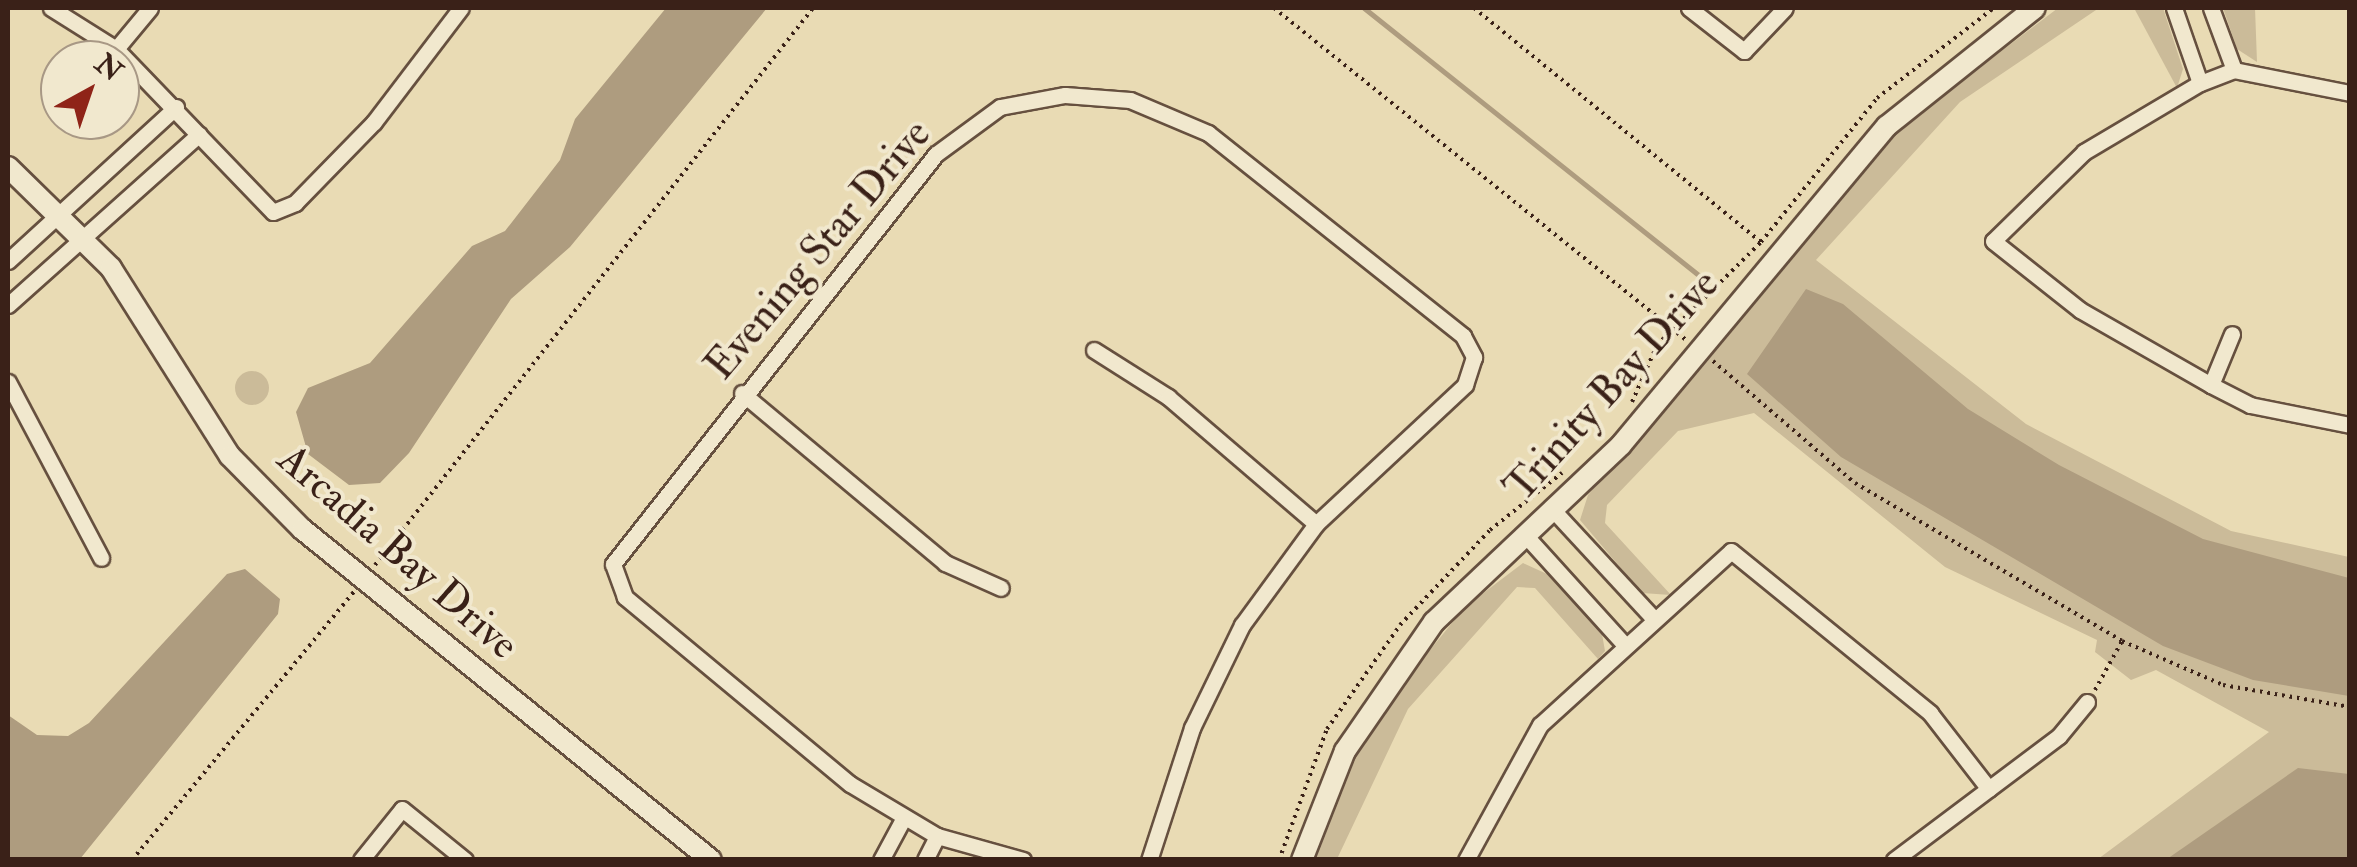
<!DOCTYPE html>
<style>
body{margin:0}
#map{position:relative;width:2357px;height:867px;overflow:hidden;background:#e9dbb4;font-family:"IM FELL Double Pica",serif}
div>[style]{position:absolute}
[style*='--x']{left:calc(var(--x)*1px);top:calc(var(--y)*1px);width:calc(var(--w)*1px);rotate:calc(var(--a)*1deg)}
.green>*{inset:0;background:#cbbb99}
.round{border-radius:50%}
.water>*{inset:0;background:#ae9c7f}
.stream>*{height:5px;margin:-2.5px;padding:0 2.5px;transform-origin:2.5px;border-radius:2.5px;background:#ae9c7f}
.path>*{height:4px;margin-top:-2px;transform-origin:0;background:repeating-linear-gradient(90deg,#3a2118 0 2.5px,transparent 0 7.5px)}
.roads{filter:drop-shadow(2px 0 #66503f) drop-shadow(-2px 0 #66503f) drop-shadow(0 2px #66503f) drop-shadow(0 -2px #66503f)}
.street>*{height:15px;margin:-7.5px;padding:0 7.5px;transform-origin:7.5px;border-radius:7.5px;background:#f1e8ce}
.secondary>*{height:20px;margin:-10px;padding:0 10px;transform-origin:10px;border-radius:10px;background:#f1e8ce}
span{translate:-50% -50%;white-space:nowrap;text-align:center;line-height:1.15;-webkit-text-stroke:8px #f1e8ce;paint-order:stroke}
.street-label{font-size:42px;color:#3a2118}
.frame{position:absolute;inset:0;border:10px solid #3a2118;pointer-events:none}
.north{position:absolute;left:40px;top:40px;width:100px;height:100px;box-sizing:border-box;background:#f1e8ce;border:2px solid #a89885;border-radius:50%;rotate:40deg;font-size:28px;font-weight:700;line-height:40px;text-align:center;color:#3a2118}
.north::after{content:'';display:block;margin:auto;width:35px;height:45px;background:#8f2418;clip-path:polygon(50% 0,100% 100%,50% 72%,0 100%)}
</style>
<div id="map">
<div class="green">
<div style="clip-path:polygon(2058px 8px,2099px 8px,1960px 102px,1816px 260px,2026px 424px,2231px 531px,2349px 557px,2349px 859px,2098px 859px,2269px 732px,2156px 670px,2131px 680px,2095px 652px,2097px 640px,1945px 567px,1754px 413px,1678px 431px,1607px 505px,1605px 523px,1671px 595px,1642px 593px,1580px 520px,1588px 495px,1899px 129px)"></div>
<div style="clip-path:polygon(2134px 8px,2163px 8px,2183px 69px,2177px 88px)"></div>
<div style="clip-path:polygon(2223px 8px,2255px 8px,2257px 62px,2237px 49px)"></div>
<div class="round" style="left:235px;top:371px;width:34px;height:34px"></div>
<div style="clip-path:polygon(1523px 563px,1547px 574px,1602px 634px,1605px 651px,1598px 659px,1535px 588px,1517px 587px,1408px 709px,1337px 859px,1315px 860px,1345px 776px,1386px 704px,1465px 607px)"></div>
</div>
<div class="water">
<div style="clip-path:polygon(666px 8px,767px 8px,570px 247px,511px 299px,409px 453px,380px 483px,349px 485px,308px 454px,296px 412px,308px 388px,370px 363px,472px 246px,505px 231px,560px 160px,575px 119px)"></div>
<div style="clip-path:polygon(1806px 289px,1843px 304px,1968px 409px,2059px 465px,2203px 539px,2349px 578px,2349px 696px,2253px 680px,2163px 646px,1841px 457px,1747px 374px)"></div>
<div style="clip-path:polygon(245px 569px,280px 599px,278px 614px,80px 859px,8px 859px,8px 715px,37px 735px,68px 736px,89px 723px,227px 574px)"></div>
<div style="clip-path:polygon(2298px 768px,2349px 774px,2349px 859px,2167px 859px)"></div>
</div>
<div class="stream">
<div style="--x:1364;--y:8;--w:428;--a:38.6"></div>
</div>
<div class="path">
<div style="--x:1274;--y:8;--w:529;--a:38.86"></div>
<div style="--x:1474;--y:8;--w:370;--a:39.2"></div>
<div style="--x:1713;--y:361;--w:187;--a:40.7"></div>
<div style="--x:1855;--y:483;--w:310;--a:30.6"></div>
<div style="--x:2122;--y:641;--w:110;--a:23.5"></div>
<div style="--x:2223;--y:685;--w:129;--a:9.8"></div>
<div style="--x:1632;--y:402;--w:62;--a:-66.3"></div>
<div style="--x:1657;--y:345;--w:146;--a:-44.7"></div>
<div style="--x:1761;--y:242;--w:185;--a:-51.1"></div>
<div style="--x:1877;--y:98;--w:148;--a:-37.6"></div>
<div style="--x:375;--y:565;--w:709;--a:-51.82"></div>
<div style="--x:2095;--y:690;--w:56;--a:-61.1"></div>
<div style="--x:132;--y:860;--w:348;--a:-50.4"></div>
<div style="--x:1279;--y:860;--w:140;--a:-69.9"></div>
<div style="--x:1327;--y:729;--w:127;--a:-54.9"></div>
<div style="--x:1400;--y:625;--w:131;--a:-46.5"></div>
<div style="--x:1490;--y:530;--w:92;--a:-38.4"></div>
</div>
<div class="roads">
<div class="street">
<div style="--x:51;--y:8;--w:77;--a:32.2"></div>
<div style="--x:116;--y:49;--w:226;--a:46.1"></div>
<div style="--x:273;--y:212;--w:24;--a:-22"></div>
<div style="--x:295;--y:203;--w:113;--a:-45.7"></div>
<div style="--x:374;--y:122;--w:143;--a:-52.7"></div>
<div style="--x:1689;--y:8;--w:70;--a:38"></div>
<div style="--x:1744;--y:51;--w:59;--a:-46.4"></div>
<div style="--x:2174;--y:8;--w:79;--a:70.9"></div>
<div style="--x:2211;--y:8;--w:66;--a:69.6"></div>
<div style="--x:116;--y:49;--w:53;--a:-50.3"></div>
<div style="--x:2350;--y:93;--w:118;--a:-168.8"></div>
<div style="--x:2234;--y:70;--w:36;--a:159"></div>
<div style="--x:2200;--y:83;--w:135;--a:149.3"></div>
<div style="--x:2084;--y:152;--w:127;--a:135.6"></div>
<div style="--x:1993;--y:241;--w:111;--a:38.4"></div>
<div style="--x:2080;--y:310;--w:151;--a:29.8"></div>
<div style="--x:2211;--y:385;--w:44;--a:27.1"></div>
<div style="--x:2250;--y:405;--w:102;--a:11.3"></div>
<div style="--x:8;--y:261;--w:228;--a:-42.5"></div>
<div style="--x:8;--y:305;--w:256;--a:-41.8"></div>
<div style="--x:1094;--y:350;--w:88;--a:32.4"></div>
<div style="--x:1168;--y:397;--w:195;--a:40.6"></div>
<div style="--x:8;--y:382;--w:199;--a:62.1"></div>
<div style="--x:2211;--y:385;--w:55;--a:-67.6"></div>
<div style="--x:742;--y:393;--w:265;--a:39.9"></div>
<div style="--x:945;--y:563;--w:61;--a:24.1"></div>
<div style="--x:1554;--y:511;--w:146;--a:47.2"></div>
<div style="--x:1526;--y:536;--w:144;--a:47.8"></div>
<div style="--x:361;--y:860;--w:65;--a:-51.2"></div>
<div style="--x:402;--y:809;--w:81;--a:39"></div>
<div style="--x:881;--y:860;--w:44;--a:-61.7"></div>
<div style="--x:925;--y:860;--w:27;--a:-63"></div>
<div style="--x:1023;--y:860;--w:89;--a:-164.4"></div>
<div style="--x:937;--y:836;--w:101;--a:-149.1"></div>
<div style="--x:850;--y:784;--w:293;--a:-140.3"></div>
<div style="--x:625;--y:597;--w:35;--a:-110"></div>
<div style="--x:613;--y:564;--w:522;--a:-51.77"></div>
<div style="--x:936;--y:154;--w:79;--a:-36.3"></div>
<div style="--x:1000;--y:107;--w:66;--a:-10.5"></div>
<div style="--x:1065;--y:95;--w:65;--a:4.4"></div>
<div style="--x:1130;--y:100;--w:85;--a:22.9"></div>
<div style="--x:1208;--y:133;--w:326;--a:38.5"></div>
<div style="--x:1463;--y:336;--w:24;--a:62"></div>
<div style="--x:1474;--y:357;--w:29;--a:108"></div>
<div style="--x:1465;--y:385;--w:204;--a:137"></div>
<div style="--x:1316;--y:524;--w:125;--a:126.2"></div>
<div style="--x:1242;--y:625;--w:114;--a:115.9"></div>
<div style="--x:1192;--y:728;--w:139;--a:108"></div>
<div style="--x:1466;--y:860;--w:154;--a:-61.3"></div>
<div style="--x:1540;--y:725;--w:258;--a:-42.3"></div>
<div style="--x:1731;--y:551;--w:257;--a:39.1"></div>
<div style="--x:1930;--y:713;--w:96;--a:52.2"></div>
<div style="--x:1894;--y:860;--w:206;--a:-36.9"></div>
<div style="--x:2059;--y:736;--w:44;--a:-50.5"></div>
</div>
<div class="secondary">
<div style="--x:8;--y:167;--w:144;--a:44.4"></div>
<div style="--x:111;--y:268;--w:222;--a:57.7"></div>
<div style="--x:230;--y:456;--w:103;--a:45.4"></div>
<div style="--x:302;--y:529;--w:526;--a:38.98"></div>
<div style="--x:1302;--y:860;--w:117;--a:-68.5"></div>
<div style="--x:1345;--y:751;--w:157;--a:-55.4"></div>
<div style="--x:1434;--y:622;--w:257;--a:-43.4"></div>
<div style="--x:1621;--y:445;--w:415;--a:-50.2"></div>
<div style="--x:1887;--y:126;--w:189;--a:-38.6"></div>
</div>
</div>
<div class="street-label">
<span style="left:818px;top:250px;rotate:-50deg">Evening Star Drive</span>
<span style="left:1612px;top:386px;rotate:-48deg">Trinity Bay Drive</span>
<span style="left:398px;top:552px;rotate:41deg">Arcadia Bay Drive</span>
</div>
<div class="frame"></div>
<div class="north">N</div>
</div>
